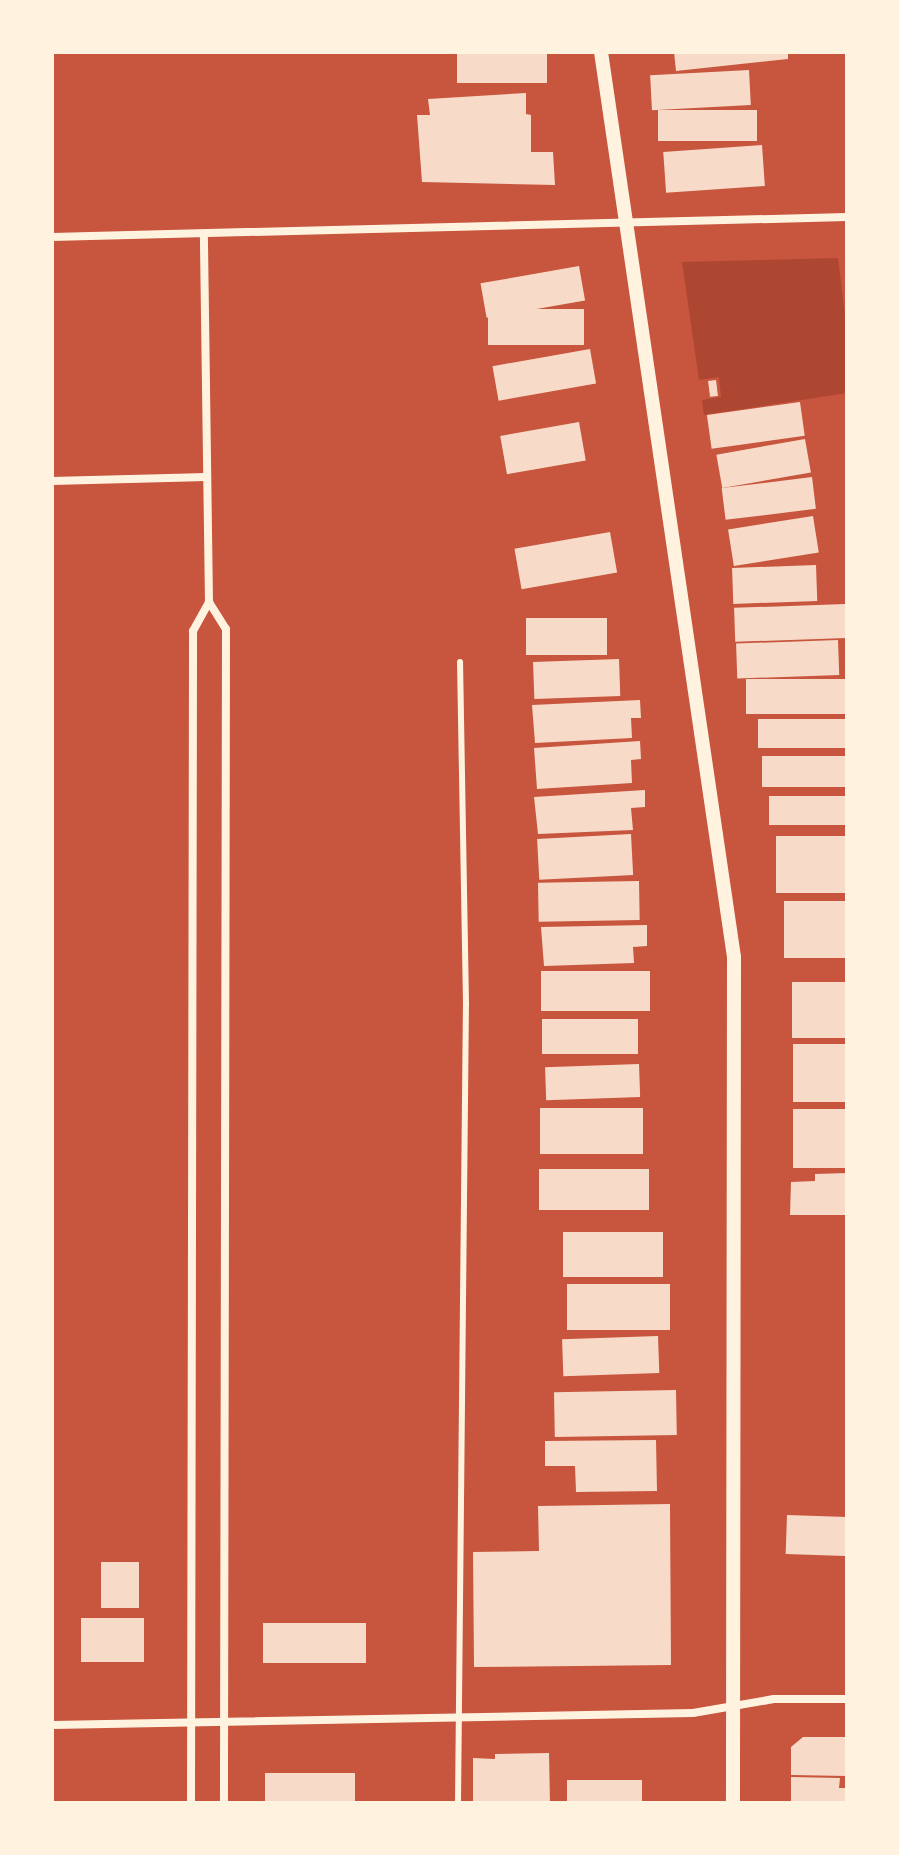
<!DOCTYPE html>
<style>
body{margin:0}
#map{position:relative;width:899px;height:1855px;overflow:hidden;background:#c8553d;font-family:Cabin,sans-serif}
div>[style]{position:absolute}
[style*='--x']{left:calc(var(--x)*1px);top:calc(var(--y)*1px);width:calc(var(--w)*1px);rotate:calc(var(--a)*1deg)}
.green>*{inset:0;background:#ae4732}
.building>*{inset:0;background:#f7dbc8;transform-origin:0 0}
.service>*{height:6px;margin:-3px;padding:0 3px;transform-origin:3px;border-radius:3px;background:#fff3e0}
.minor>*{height:8px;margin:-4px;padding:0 4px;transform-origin:4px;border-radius:4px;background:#fff3e0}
.tertiary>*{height:14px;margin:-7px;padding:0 7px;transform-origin:7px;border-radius:7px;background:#fff3e0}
span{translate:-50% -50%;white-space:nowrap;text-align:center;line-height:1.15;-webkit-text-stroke:6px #fff3e0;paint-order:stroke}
.frame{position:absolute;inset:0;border:54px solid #fff3e0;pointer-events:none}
</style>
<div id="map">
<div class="green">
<div style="clip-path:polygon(838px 258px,847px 330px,847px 393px,704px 415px,702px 400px,721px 397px,719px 377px,699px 380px,682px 262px)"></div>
</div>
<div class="building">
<div style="left:457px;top:52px;width:90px;height:31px"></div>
<div style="clip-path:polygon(674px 52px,788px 52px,788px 59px,676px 71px)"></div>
<div style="left:749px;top:70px;width:35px;height:99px;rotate:87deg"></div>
<div style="clip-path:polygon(526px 93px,526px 114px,531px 115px,531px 152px,553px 152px,555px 185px,422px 182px,417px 115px,430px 115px,428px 99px)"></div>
<div style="left:757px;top:110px;width:31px;height:99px;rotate:90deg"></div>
<div style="left:762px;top:145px;width:41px;height:99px;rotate:86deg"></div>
<div style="left:579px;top:266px;width:35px;height:100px;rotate:80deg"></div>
<div style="left:488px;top:309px;width:96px;height:36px"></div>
<div style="left:590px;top:349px;width:35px;height:99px;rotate:80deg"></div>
<div style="left:716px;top:380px;width:16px;height:8px;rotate:83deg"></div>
<div style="left:800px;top:402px;width:34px;height:94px;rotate:82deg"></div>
<div style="left:579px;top:422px;width:39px;height:80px;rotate:80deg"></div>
<div style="left:805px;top:439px;width:34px;height:90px;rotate:80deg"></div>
<div style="left:812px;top:477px;width:32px;height:91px;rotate:83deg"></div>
<div style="left:813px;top:516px;width:37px;height:86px;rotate:81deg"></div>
<div style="left:610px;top:532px;width:41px;height:97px;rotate:80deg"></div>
<div style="left:816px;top:565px;width:36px;height:84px;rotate:88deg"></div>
<div style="left:845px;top:604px;width:34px;height:111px;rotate:88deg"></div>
<div style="left:607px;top:618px;width:37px;height:81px;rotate:90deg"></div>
<div style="left:838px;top:640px;width:35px;height:102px;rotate:88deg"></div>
<div style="left:619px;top:659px;width:37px;height:86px;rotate:88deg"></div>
<div style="left:847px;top:679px;width:35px;height:101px;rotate:90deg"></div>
<div style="clip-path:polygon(640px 700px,641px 718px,631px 718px,632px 738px,535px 743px,532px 705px)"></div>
<div style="left:847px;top:719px;width:29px;height:89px;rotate:90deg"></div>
<div style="clip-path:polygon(640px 741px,641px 759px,631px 760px,632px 783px,537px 789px,534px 748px)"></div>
<div style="left:847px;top:756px;width:31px;height:85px;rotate:90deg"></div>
<div style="clip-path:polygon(645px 790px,645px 807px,631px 808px,633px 830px,538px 834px,534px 797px)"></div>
<div style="left:847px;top:796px;width:29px;height:78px;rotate:90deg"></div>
<div style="left:631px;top:834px;width:41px;height:94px;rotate:87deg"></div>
<div style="left:847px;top:836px;width:57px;height:71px;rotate:90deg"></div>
<div style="left:639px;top:881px;width:39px;height:101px;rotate:89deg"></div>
<div style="left:847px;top:901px;width:57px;height:63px;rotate:90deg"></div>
<div style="clip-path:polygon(647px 925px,647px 946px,633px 947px,634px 963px,544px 966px,541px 927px)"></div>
<div style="left:650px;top:971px;width:40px;height:109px;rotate:90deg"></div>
<div style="left:847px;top:982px;width:56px;height:55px;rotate:90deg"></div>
<div style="left:638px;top:1019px;width:35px;height:96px;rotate:90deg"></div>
<div style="left:847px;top:1044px;width:58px;height:54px;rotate:90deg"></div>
<div style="left:639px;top:1064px;width:33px;height:94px;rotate:88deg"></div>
<div style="left:643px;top:1108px;width:46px;height:103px;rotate:90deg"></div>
<div style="left:847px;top:1109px;width:59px;height:54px;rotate:90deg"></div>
<div style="left:649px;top:1169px;width:41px;height:110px;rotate:90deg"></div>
<div style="clip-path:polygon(847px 1173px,847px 1215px,790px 1215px,791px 1182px,815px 1181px,815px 1174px)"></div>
<div style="left:663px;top:1232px;width:45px;height:100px;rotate:90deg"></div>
<div style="left:670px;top:1284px;width:46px;height:103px;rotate:90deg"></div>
<div style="left:658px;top:1336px;width:37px;height:96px;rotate:88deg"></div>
<div style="left:676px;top:1390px;width:45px;height:122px;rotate:89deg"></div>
<div style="clip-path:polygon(656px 1440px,657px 1491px,576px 1492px,575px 1466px,545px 1466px,545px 1441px)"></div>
<div style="clip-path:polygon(670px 1504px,671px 1665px,474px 1667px,473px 1552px,539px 1551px,538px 1506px)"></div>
<div style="left:787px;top:1515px;width:60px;height:39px;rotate:2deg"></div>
<div style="left:101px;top:1562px;width:38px;height:46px"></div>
<div style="left:81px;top:1618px;width:63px;height:44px"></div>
<div style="left:366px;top:1623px;width:40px;height:103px;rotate:90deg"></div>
<div style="clip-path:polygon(803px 1737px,847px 1737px,847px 1776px,791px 1775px,791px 1747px)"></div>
<div style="clip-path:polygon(549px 1753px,550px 1803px,473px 1803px,473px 1758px,495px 1759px,495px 1754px)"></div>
<div style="left:355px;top:1773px;width:30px;height:90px;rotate:90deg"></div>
<div style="clip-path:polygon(791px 1777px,840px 1778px,839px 1788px,847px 1788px,847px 1803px,791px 1803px)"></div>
<div style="left:567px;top:1780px;width:75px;height:23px"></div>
</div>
<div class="service">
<div style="--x:458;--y:1803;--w:799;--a:-89.43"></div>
<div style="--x:466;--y:1004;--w:342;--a:-91"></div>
</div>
<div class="minor">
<div style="--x:52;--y:237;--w:795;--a:-1.44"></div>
<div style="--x:52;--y:481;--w:155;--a:-1.5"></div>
<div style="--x:209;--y:602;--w:32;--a:58"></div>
<div style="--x:226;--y:629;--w:1174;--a:90.1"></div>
<div style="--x:52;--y:1725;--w:641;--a:-1.07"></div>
<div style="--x:693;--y:1713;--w:82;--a:-9.8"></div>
<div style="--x:774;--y:1699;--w:73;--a:0"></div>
<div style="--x:191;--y:1803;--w:1172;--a:-89.9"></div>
<div style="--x:193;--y:631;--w:33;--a:-61"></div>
<div style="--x:209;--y:602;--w:368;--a:-90.8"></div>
</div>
<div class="tertiary">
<div style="--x:601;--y:52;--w:915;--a:81.64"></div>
<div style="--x:734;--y:957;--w:846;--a:90.07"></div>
</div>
<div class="frame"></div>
</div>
